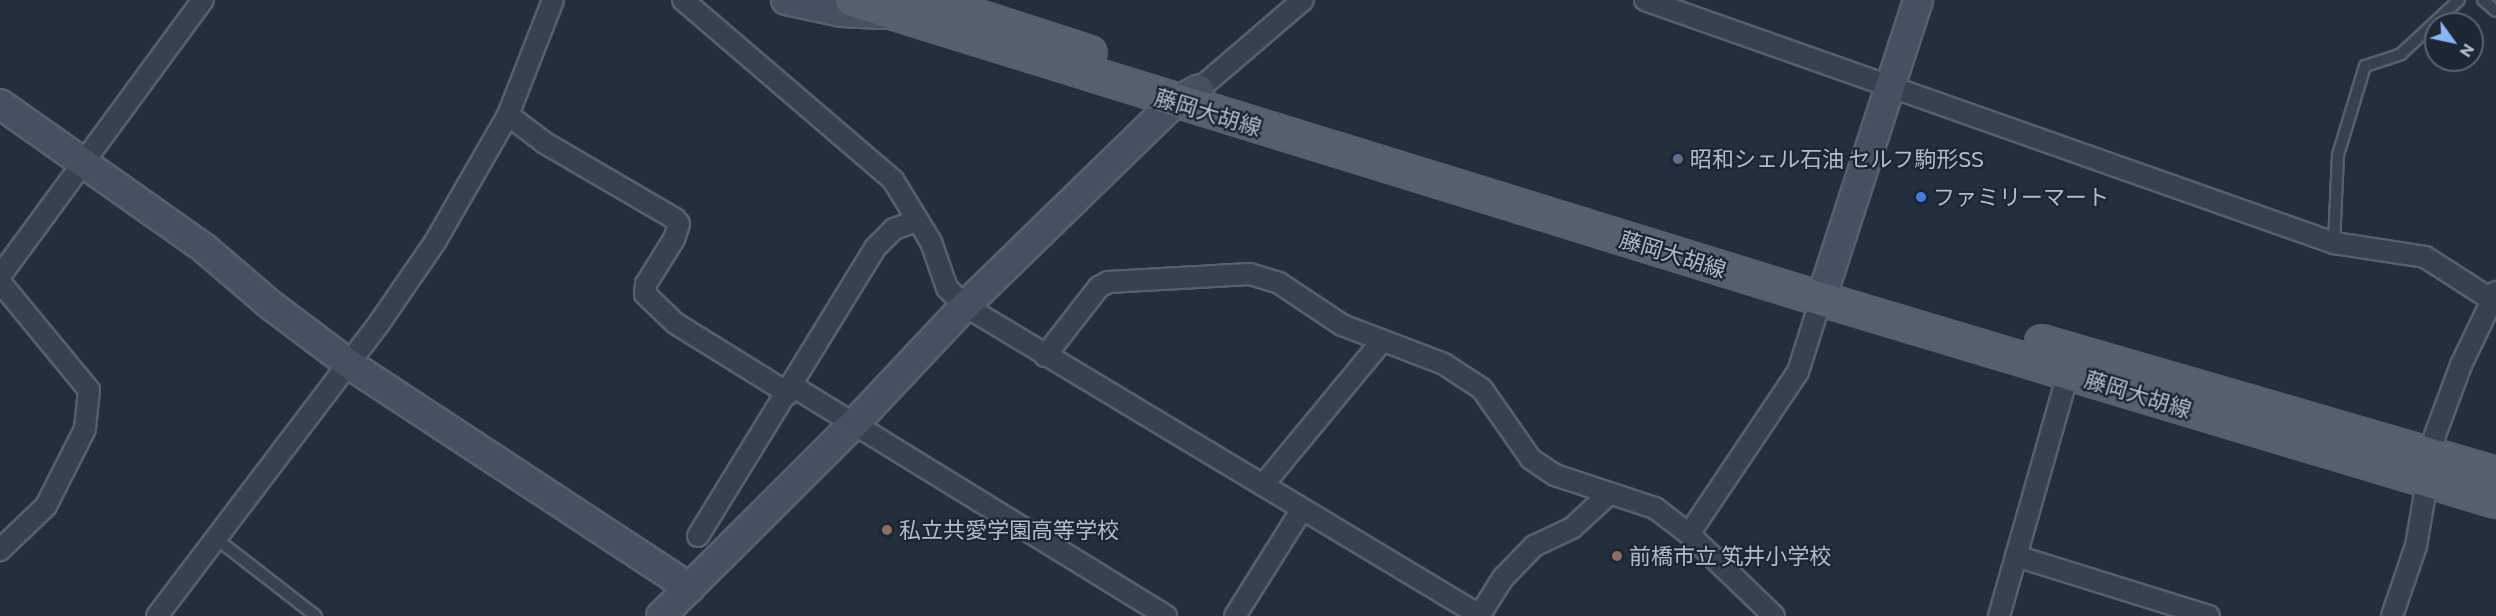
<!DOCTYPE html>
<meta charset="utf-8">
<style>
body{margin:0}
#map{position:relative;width:2496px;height:616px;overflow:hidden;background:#242f3e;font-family:Commissioner,"Noto Sans JP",sans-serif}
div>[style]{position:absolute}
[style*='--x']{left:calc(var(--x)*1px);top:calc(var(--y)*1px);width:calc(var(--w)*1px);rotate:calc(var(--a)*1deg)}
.roads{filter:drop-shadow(2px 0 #565f6c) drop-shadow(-2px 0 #565f6c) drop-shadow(0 2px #565f6c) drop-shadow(0 -2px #565f6c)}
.lane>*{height:10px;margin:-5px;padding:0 5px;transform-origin:5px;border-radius:5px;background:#38414e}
.street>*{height:20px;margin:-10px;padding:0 10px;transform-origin:10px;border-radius:10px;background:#38414e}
.secondary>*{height:28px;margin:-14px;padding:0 14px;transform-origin:14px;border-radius:14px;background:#465061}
.primary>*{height:32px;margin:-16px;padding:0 16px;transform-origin:16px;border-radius:16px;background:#56606e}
.dots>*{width:16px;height:16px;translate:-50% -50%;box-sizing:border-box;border:3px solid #1d2633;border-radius:50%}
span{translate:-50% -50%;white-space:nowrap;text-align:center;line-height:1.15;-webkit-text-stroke:4.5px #1d2633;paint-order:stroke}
.street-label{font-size:22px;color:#b4bcc9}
.poi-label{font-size:22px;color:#b4bcc9}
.left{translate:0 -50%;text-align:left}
.north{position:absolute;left:2424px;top:12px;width:60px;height:60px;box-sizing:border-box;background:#1d2633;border:2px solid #59626f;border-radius:50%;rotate:123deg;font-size:16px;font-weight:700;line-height:24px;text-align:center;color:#b4bcc9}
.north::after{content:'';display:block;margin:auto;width:21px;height:27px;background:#8ab4f8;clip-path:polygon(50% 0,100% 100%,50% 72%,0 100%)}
</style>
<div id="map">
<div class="roads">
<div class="lane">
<div style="--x:2483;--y:0;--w:17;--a:40"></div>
<div style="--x:2334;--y:243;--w:88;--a:-87.4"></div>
<div style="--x:2338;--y:155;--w:93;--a:-73.1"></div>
<div style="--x:2365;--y:66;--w:38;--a:-18"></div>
<div style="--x:2401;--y:54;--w:79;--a:-43"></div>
<div style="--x:218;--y:540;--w:124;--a:37.8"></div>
</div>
<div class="street">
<div style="--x:683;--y:0;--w:277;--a:40.6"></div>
<div style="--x:893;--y:180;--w:73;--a:58.5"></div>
<div style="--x:931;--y:242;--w:49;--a:70.8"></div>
<div style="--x:947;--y:288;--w:25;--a:45"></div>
<div style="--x:965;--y:306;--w:600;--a:31.01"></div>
<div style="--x:1645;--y:0;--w:731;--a:19.43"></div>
<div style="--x:2334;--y:243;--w:92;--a:8.7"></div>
<div style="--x:2425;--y:257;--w:80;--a:32.7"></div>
<div style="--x:1199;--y:89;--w:137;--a:-40.6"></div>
<div style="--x:508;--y:115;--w:46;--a:37.1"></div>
<div style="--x:545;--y:143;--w:151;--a:30.3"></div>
<div style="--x:675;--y:219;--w:6;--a:51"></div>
<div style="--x:679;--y:224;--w:16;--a:108"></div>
<div style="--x:674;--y:239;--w:53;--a:121.9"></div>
<div style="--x:646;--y:284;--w:10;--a:96"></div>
<div style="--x:645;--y:294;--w:42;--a:44"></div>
<div style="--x:675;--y:323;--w:134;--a:31.9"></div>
<div style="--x:0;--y:276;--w:343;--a:-53.7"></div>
<div style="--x:0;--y:282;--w:140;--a:50.5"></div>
<div style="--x:89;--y:390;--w:39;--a:96"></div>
<div style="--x:85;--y:429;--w:86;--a:116.9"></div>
<div style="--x:46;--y:506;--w:64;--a:136.3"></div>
<div style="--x:1045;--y:356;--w:88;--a:-52"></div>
<div style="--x:1099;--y:287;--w:10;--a:-29"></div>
<div style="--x:1108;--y:282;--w:142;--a:-3.2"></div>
<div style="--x:1250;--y:274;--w:30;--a:17"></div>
<div style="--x:1279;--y:283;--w:76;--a:33.7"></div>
<div style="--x:1342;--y:325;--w:109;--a:20.9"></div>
<div style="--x:1444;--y:364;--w:45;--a:33.3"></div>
<div style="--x:1482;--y:389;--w:85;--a:55"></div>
<div style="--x:1531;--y:459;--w:29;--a:34"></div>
<div style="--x:1555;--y:475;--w:105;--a:18.3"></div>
<div style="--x:1655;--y:508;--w:43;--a:37.4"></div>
<div style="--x:1689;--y:534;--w:118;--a:44"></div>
<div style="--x:794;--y:387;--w:437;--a:31.6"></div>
<div style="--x:1263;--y:485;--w:187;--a:-50.4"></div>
<div style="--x:1689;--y:534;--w:195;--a:-56.1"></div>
<div style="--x:1798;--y:372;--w:77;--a:-72.5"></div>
<div style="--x:698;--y:536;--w:339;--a:-58.4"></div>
<div style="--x:876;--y:247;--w:25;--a:-45"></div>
<div style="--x:894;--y:229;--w:23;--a:-20"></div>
<div style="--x:2016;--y:556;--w:202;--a:17.3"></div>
<div style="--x:157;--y:616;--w:369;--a:-52.8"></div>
<div style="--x:380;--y:322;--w:97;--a:-55.5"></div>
<div style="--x:435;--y:242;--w:146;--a:-60.1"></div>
<div style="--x:508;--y:115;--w:123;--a:-68.6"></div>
<div style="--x:1235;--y:616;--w:126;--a:-57.9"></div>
<div style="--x:1479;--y:616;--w:45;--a:-57.7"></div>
<div style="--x:1503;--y:578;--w:45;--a:-45.9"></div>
<div style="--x:1534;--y:546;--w:42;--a:-25.3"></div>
<div style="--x:1572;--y:528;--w:50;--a:-42.6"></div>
<div style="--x:1999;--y:616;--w:253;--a:-74.1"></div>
<div style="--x:2392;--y:616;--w:74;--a:-71.1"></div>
<div style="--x:2416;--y:546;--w:113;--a:-80.3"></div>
<div style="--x:2435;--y:435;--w:75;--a:-69.6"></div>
<div style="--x:2461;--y:365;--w:81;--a:-64.4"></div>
</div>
<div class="secondary">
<div style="--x:786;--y:0;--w:57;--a:12.1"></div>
<div style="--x:842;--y:12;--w:39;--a:3"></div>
<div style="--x:0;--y:104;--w:250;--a:35.2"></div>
<div style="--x:204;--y:248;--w:89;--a:40.5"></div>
<div style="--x:272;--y:306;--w:96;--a:37"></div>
<div style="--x:349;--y:364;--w:408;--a:33.3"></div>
<div style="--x:1821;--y:299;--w:314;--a:-72"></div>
<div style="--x:661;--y:616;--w:275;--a:-44.9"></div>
<div style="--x:856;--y:422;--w:159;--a:-46.8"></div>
<div style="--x:965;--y:306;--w:293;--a:-44.2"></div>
<div style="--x:1175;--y:102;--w:27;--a:-28"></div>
</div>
<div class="primary">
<div style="--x:852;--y:0;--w:1014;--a:17.15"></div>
<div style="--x:1821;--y:299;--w:705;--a:16.66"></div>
<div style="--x:926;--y:0;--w:172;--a:17.9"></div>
<div style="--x:2042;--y:342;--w:473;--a:16.2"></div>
</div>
</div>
<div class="dots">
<div style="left:1678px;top:159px;background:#5c6f8a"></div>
<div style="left:1921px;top:197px;background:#3f7fe0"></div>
<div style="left:887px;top:530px;background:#8d6e63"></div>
<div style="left:1617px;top:556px;background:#8d6e63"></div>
</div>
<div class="street-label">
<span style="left:1208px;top:112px;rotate:17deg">藤岡大胡線</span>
<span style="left:1673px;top:254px;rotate:17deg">藤岡大胡線</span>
<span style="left:2138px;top:394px;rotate:17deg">藤岡大胡線</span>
</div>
<div class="poi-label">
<span class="left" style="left:1690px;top:159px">昭和シェル石油 セルフ駒形SS</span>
<span class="left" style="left:1933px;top:197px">ファミリーマート</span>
<span class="left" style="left:899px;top:530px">私立共愛学園高等学校</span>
<span class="left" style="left:1629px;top:556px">前橋市立 笂井小学校</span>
</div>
<div class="north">N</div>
</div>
